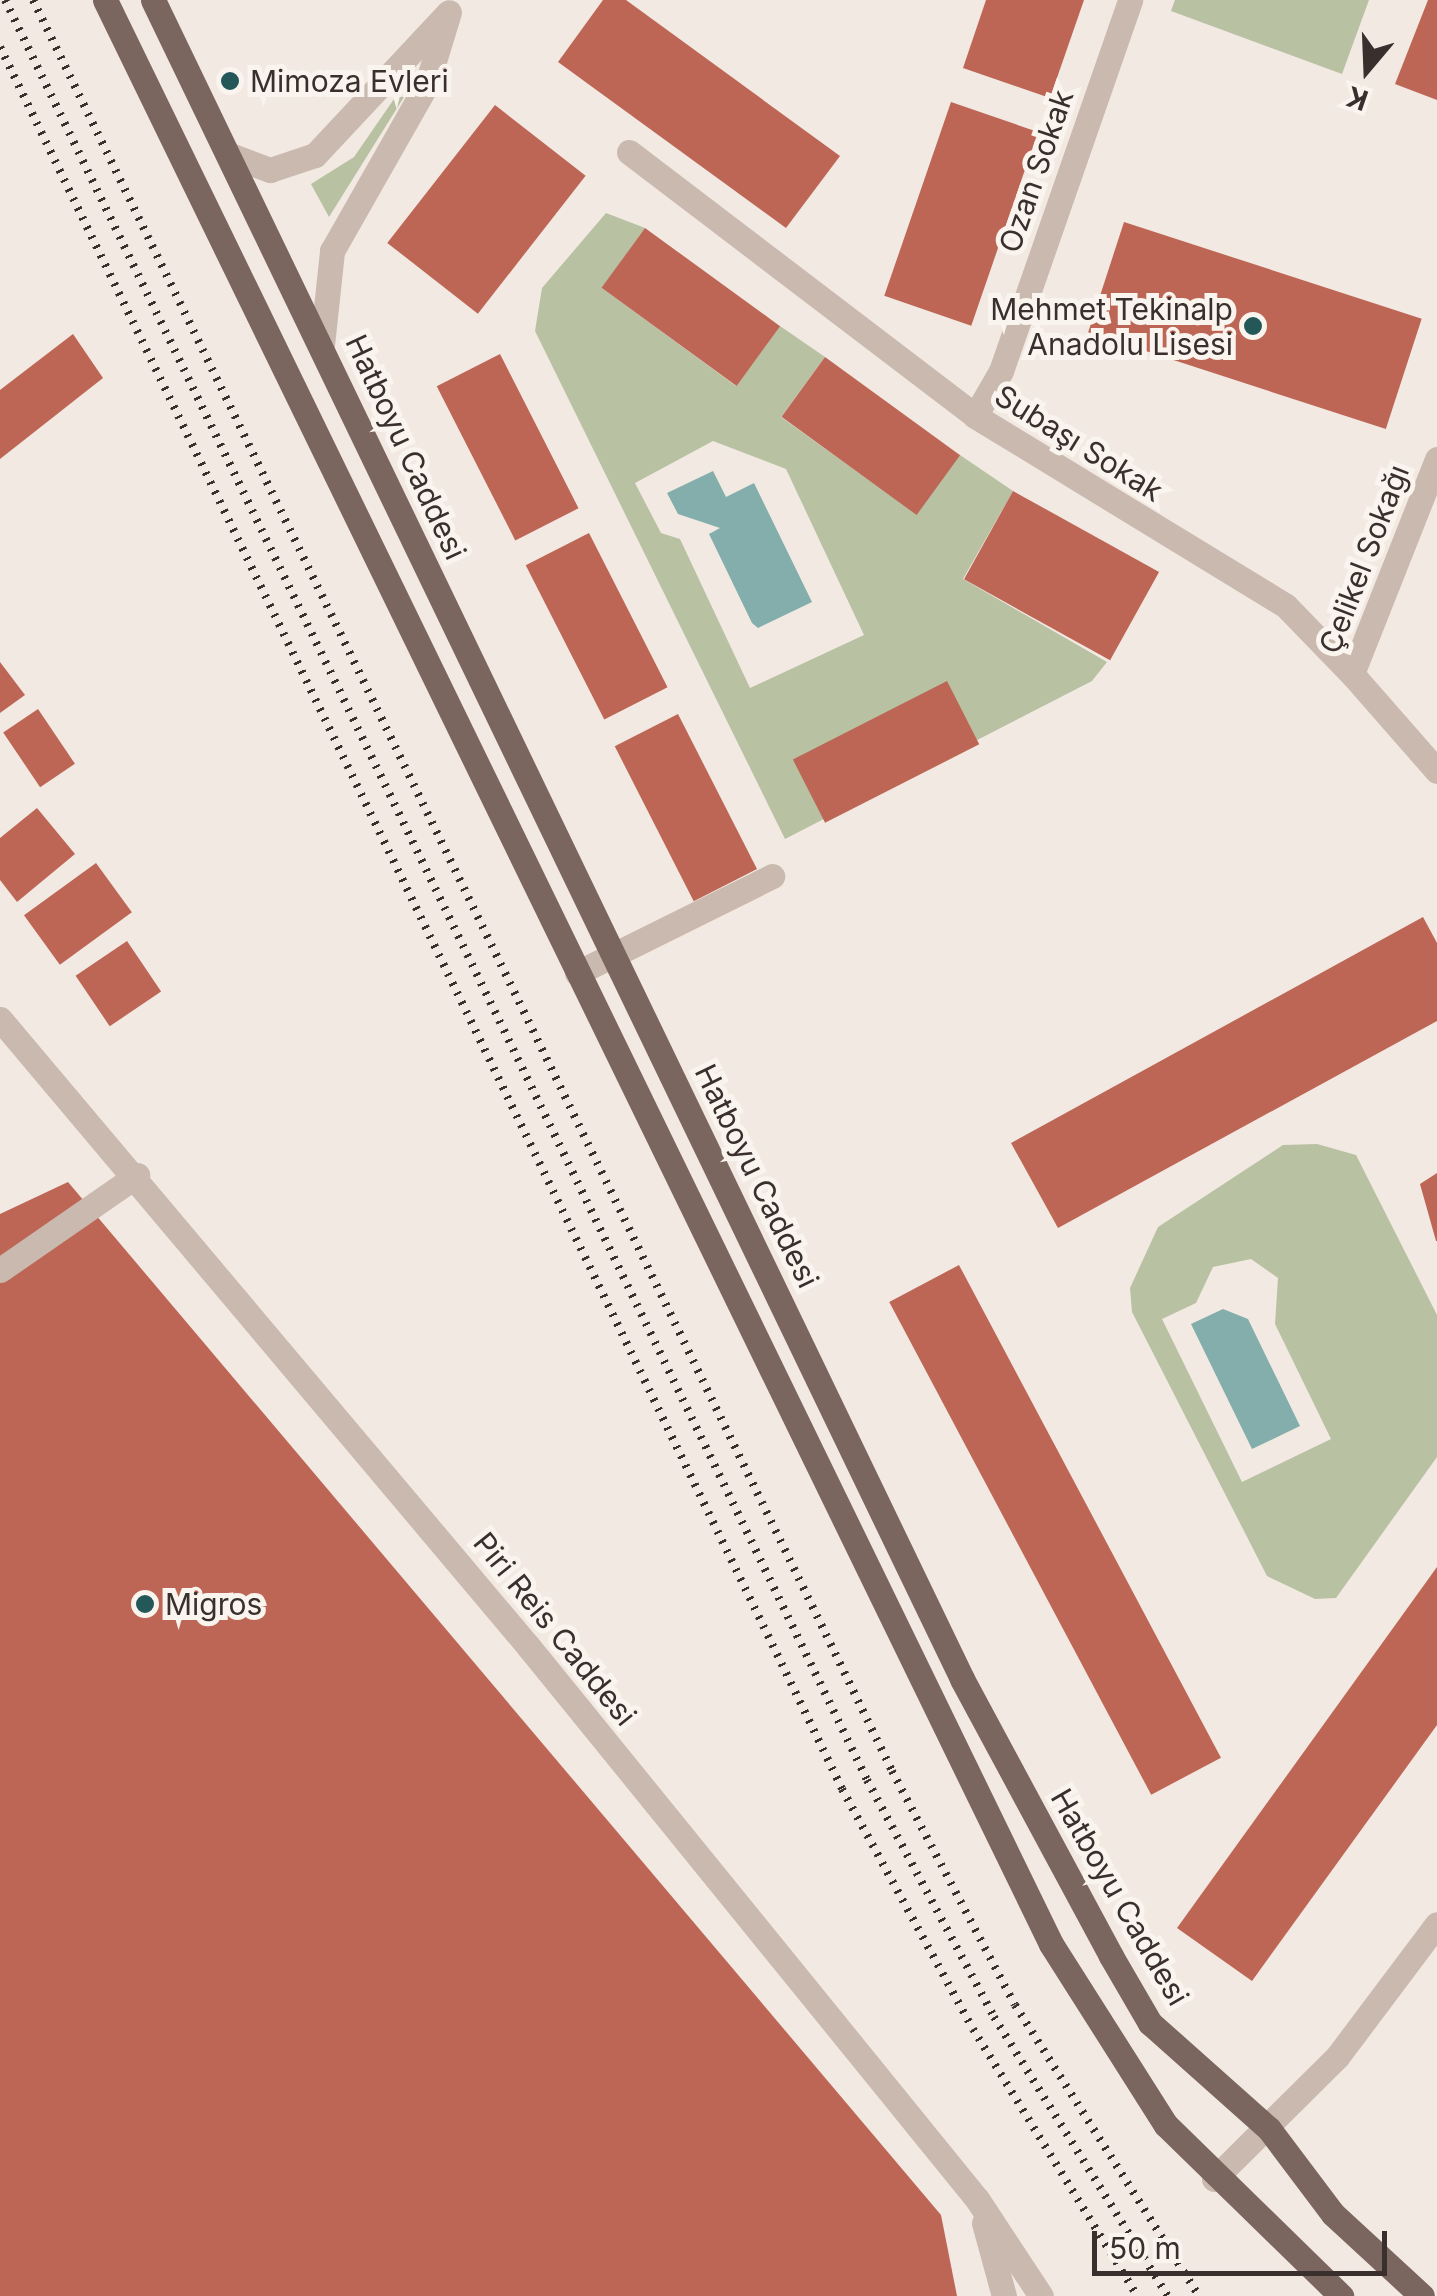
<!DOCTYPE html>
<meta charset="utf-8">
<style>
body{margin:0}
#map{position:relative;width:1437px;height:2296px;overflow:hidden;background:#f2e9e2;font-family:Inter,sans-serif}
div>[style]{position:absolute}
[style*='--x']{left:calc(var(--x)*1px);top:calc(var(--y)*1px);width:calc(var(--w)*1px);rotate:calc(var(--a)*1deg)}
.green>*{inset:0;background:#b9c1a3}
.water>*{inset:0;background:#83aeac}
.building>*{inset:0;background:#bd6655;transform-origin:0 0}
.minor>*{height:25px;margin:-12.5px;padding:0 12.5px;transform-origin:12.5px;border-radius:12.5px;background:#cab9af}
.major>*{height:25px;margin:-12.5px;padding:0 12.5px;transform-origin:12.5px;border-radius:12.5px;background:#7a665f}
.rail>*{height:8px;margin-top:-4px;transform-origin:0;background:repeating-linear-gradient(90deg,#392f2c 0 2.5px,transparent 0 10.5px)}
.dots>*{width:28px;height:28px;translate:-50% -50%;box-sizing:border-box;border:5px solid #faf4ef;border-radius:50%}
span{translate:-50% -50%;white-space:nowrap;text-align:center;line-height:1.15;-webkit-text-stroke:10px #faf4ef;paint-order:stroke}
.poi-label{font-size:30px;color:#392f2c}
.left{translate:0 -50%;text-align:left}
.right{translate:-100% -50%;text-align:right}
.street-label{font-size:30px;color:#392f2c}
.north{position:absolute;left:1317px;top:20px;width:100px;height:100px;-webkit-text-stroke:8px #faf4ef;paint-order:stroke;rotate:199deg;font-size:28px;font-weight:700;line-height:40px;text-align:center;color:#392f2c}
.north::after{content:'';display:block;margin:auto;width:35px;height:45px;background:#392f2c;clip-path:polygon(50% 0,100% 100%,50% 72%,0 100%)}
.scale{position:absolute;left:1092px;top:2231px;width:295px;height:45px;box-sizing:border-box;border:5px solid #392f2c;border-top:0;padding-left:12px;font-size:30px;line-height:35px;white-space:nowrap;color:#392f2c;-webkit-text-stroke:8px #faf4ef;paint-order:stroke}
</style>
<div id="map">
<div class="green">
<div style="clip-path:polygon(1175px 0,1369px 0,1342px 74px,1171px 11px)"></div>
<div style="clip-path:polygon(414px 70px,419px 73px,329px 217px,311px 184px,354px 157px)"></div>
<div style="clip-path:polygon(evenodd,606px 213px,645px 228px,602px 288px,736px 386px,780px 326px,825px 357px,781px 417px,916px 514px,960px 455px,1013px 491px,963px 579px,1107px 662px,1092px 681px,785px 839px,535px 331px,542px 288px,606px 213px,713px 441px,786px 469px,864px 635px,750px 688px,680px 539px,661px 533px,635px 483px,713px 441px)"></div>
<div style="clip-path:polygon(evenodd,1317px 1144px,1356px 1155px,1437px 1315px,1437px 1457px,1336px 1598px,1315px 1599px,1267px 1576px,1132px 1312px,1130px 1288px,1158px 1227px,1283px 1145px,1317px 1144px,1251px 1259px,1278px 1278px,1275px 1324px,1331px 1439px,1242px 1482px,1162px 1319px,1196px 1303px,1213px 1267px,1251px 1259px)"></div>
</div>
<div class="water">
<div style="clip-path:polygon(713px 471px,726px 497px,754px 483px,812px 602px,758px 628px,752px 623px,709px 534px,720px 528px,678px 514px,667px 493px)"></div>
<div style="clip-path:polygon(1223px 1309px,1248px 1319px,1300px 1426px,1252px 1449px,1191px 1324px)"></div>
</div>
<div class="building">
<div style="clip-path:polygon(603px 0,626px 0,840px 156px,786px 228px,558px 62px)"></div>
<div style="clip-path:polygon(986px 0,1084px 0,1050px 98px,963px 68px)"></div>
<div style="clip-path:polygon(1428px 0,1437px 0,1437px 100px,1395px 84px)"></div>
<div style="left:951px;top:102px;width:92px;height:205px;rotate:19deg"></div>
<div style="left:495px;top:105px;width:115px;height:175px;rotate:38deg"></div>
<div style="left:1124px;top:222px;width:313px;height:116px;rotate:18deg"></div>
<div style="left:645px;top:228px;width:167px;height:74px;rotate:36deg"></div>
<div style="clip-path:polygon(73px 334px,103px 378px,0 459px,0 390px)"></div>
<div style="left:500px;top:354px;width:173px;height:71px;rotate:63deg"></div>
<div style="left:825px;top:357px;width:167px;height:74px;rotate:36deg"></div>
<div style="left:1013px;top:491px;width:167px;height:101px;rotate:29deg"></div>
<div style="left:589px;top:533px;width:173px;height:71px;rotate:63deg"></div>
<div style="clip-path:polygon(0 662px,25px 695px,0 713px)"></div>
<div style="left:947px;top:681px;width:71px;height:173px;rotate:63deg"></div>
<div style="left:38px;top:709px;width:66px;height:42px;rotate:56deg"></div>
<div style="left:678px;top:714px;width:174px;height:71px;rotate:63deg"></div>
<div style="clip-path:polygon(37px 808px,75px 854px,17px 902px,0 880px,0 838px)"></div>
<div style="left:96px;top:863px;width:61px;height:89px;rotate:54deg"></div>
<div style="clip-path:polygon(1423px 917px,1437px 943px,1437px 1021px,1058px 1228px,1011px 1143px)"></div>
<div style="left:127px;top:941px;width:61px;height:62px;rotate:56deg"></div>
<div style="clip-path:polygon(1437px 1173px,1437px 1241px,1436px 1241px,1420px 1184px)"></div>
<div style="clip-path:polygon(68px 1182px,941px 2215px,957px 2296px,0 2296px,0 1214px)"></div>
<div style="left:959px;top:1265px;width:558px;height:79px;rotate:62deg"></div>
<div style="clip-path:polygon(1437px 1567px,1437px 1725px,1252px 1981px,1177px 1928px)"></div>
</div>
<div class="minor">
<div style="--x:629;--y:152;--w:435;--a:37.3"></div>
<div style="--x:975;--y:416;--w:364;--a:31.4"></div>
<div style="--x:1286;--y:606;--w:95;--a:45.9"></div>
<div style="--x:230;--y:155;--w:43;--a:20.6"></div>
<div style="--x:270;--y:170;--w:47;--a:-18.4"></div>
<div style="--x:315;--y:155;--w:193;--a:-46.9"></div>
<div style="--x:322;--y:345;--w:95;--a:-83.9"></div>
<div style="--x:332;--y:251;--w:192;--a:-60.4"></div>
<div style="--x:427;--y:84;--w:75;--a:-73"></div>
<div style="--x:975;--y:416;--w:52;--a:-60"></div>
<div style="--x:1001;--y:371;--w:393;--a:-70.8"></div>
<div style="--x:1437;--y:459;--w:231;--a:111.6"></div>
<div style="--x:1352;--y:674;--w:129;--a:48.8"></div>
<div style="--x:577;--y:973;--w:218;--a:-26.4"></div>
<div style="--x:0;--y:1019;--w:820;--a:49.9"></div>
<div style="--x:528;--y:1646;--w:712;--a:50.93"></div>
<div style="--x:977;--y:2199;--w:116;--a:56.6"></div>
<div style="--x:0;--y:1270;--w:167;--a:-34.7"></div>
<div style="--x:1214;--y:2179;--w:173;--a:-44.8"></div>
<div style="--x:1337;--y:2057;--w:166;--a:-53.1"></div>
<div style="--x:984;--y:2223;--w:76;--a:74.7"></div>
</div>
<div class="major">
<div style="--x:105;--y:0;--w:2162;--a:64.05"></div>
<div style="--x:1051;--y:1944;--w:214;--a:57.6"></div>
<div style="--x:1166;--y:2125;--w:245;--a:44.3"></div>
<div style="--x:153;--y:0;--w:1864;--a:64.27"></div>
<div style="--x:962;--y:1679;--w:315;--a:61.7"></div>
<div style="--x:1111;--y:1956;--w:78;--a:59.8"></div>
<div style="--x:1150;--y:2023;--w:159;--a:41.7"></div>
<div style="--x:1269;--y:2129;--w:106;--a:53"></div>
<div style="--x:1333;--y:2214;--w:121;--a:42.7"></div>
</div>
<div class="rail">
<div style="--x:5;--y:0;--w:1978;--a:64.16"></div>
<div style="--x:867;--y:1780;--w:269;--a:61.8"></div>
<div style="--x:994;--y:2017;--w:329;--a:58.1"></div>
<div style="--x:33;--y:0;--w:1968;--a:64.12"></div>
<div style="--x:892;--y:1771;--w:264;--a:62.3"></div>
<div style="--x:1015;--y:2005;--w:344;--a:57.7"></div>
<div style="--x:0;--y:47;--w:1935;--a:64.2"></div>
<div style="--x:842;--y:1789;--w:273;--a:61.4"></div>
<div style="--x:973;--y:2029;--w:313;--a:58.4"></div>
</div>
<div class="dots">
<div style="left:230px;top:81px;background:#245858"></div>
<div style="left:1253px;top:326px;background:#245858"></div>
<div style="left:145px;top:1604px;background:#245858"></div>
</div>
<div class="poi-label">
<span class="left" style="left:250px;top:81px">Mimoza Evleri</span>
<span class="right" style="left:1233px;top:326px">Mehmet Tekinalp<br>Anadolu Lisesi</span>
<span class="left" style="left:165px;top:1604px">Migros</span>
</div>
<div class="street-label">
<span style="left:1036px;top:171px;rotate:-71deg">Ozan Sokak</span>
<span style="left:1079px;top:443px;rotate:32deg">Subaşı Sokak</span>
<span style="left:406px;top:447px;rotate:65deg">Hatboyu Caddesi</span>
<span style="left:1364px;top:559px;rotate:-69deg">Çelikel Sokağı</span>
<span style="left:757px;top:1176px;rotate:64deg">Hatboyu Caddesi</span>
<span style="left:555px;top:1629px;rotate:51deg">Piri Reis Caddesi</span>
<span style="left:1120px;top:1897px;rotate:60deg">Hatboyu Caddesi</span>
</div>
<div class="north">K</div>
<div class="scale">50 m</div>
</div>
